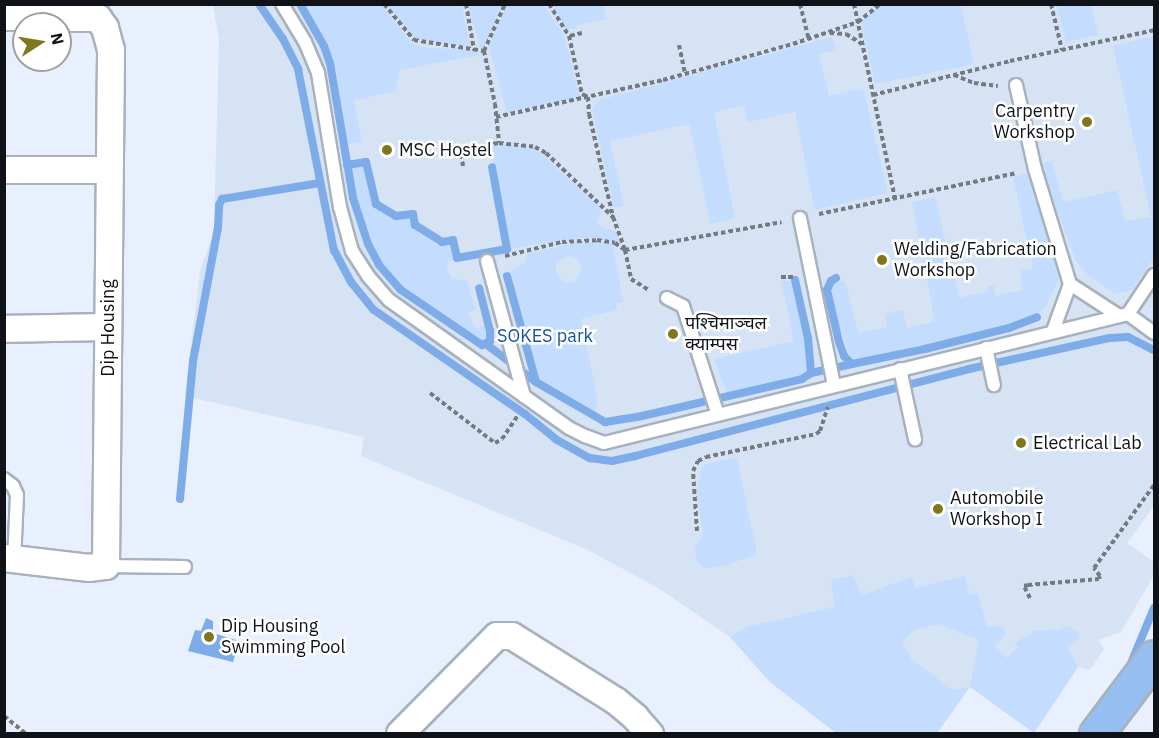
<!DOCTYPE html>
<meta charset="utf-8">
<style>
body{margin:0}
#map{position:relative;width:1159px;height:738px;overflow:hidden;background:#e7f0fc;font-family:"IBM Plex Sans","Noto Sans Devanagari",sans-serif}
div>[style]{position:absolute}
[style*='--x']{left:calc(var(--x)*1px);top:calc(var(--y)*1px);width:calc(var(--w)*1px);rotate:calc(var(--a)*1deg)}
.built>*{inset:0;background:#d6e3f4}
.green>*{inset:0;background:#c4ddfe}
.water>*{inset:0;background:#7dace8}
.stream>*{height:8px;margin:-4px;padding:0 4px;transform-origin:4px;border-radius:4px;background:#7dace8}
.path>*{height:4px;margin-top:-2px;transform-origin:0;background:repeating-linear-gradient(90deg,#747a82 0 4.5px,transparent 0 7.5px)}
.roads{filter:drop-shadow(2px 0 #a8b1bc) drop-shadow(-2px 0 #a8b1bc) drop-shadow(0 2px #a8b1bc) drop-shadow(0 -2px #a8b1bc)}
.service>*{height:12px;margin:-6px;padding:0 6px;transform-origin:6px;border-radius:6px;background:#fff}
.minor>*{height:26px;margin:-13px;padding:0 13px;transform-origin:13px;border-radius:13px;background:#fff}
.primary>*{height:33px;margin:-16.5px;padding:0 16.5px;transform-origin:16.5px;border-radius:16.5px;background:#97bef0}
.dots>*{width:16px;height:16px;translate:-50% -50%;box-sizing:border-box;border:3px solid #fff;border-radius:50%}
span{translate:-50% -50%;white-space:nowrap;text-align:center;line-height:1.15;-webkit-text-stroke:5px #fff;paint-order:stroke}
.poi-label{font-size:18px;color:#0f1216}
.right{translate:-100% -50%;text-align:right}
.left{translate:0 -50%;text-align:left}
.street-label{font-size:18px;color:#0f1216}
.park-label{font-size:18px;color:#15539b}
.frame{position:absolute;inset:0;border:6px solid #0f1216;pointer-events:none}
.north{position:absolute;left:12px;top:12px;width:60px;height:60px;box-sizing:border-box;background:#fff;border:2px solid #9fa0a2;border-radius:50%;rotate:78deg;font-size:16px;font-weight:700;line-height:24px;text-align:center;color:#0f1216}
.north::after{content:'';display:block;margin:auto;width:21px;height:27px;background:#7e771c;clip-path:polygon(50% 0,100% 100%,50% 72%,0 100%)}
</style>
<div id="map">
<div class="built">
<div style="clip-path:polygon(213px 5px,1154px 5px,1154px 506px,1127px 543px,1154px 562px,1154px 575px,1121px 632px,1098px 640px,1104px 649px,1090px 670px,1078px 667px,1034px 733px,970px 687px,937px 733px,836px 733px,770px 682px,730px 637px,658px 588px,588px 550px,361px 456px,364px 437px,185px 396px,200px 271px,214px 231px,219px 40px)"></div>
</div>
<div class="green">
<div style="clip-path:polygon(882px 4px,961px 5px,974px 64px,875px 84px,861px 21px)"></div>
<div style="clip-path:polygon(304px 5px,381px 5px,411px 42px,421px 47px,479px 51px,479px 55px,399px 70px,396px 91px,354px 100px,362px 142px,348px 144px,334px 62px)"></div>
<div style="clip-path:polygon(387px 5px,462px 5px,470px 47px,413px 38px)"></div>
<div style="clip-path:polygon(468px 5px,504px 5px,483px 49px,480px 48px)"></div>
<div style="clip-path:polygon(507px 5px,544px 5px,564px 35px,580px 98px,507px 112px,489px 46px)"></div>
<div style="clip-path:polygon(553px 5px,603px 5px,607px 19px,576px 25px,576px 28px,566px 30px)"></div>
<div style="clip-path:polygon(1057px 5px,1091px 5px,1098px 35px,1066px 42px)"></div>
<div style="clip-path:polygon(1154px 36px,1154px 258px,1132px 290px,1115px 294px,1087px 274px,1076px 261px,1040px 164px,1052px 161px,1063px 202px,1117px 190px,1125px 221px,1151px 217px,1113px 46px)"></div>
<div style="clip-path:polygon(832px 37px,836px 50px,819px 54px,829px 96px,863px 88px,888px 193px,815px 210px,795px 112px,748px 122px,744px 106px,714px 112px,735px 218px,711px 224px,689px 124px,610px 141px,624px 206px,614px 208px,592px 109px,599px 100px)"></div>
<div style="clip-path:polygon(514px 145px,538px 151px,599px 206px,601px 214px,597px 222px,602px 227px,617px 232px,619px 244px,595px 238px,578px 238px,508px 249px,491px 145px)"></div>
<div style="clip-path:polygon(364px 164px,374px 204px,395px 217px,406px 218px,412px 222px,413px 229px,440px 246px,450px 245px,454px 260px,449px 261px,446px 268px,452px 278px,467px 281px,475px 309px,468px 313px,475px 328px,485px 326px,487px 334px,483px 340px,467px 332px,396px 282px,382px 264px,360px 214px,351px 180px,350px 167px)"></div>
<div style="clip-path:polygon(1027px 173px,1050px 237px,1058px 273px,1058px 282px,1045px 308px,1028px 318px,983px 332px,859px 359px,850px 357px,834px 310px,831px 287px,834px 283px,845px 281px,858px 333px,887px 327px,885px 314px,903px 310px,907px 328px,935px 322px,912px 202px,935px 197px,959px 298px,988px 291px,988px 287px,994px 285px,996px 296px,1023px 290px,1020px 271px,1033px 268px,1013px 177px)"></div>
<div style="clip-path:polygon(evenodd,598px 242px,611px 244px,613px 248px,623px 302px,616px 303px,617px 310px,581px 319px,598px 400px,595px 414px,537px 379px,508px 273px,524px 263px,528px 253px,576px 243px,598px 242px,569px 256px,576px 258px,582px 269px,576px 281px,569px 283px,562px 281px,555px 269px,558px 262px,569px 256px)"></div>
<div style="clip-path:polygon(781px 281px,794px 281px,796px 284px,807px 343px,810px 373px,727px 393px,714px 359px,794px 341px)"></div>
<div style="clip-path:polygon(737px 457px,757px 554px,727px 565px,705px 568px,697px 562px,694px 548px,703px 534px,697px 495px,699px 478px,702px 467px,706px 464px)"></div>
<div style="clip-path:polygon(evenodd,853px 575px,862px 595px,912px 577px,915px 588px,965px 576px,969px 595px,978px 593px,987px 627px,1002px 626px,1006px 633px,995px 646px,1007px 658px,1017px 648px,1015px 643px,1035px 631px,1046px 631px,1054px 628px,1056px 631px,1068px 626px,1077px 631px,1080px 638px,1067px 646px,1078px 667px,1034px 733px,970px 687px,937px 733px,836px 733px,770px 682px,730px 637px,746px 627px,835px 607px,831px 580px,853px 575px,939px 624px,979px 640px,970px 687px,953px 690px,912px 660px,902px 642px,914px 630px,939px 624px)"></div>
</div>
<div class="water">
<div style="clip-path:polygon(206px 618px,213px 621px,213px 633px,239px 641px,233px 662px,188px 651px,195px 630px,201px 631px)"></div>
</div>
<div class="stream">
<div style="--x:259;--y:4;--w:42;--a:55.6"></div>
<div style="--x:283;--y:39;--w:34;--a:63"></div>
<div style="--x:298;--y:69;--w:185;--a:78.8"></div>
<div style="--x:334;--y:250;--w:36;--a:62"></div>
<div style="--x:351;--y:282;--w:36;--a:51"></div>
<div style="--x:374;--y:310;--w:183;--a:34.6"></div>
<div style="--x:525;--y:414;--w:41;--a:39.1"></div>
<div style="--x:557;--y:440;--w:38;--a:29"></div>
<div style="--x:590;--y:458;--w:22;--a:8"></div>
<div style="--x:612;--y:461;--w:24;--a:-12"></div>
<div style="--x:635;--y:456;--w:345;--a:-14.6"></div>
<div style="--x:969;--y:369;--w:143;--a:-12.5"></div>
<div style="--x:1109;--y:338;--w:19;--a:-3"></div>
<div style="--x:1128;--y:337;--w:29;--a:27"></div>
<div style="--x:300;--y:4;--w:48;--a:60.3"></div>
<div style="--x:324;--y:46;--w:18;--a:71"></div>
<div style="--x:330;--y:63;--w:137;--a:80.3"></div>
<div style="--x:353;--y:198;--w:48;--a:71.9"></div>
<div style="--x:368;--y:244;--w:24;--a:62"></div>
<div style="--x:379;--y:265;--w:33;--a:49"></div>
<div style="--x:401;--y:290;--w:98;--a:34.2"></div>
<div style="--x:482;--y:345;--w:9;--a:-27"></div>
<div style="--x:490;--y:341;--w:10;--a:-90"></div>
<div style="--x:490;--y:331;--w:44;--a:-104.3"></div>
<div style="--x:347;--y:165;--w:19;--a:-9"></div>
<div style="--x:366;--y:162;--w:43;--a:76.6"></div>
<div style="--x:376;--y:204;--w:23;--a:31"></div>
<div style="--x:396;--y:216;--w:17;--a:-7"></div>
<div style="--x:413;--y:214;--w:11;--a:80"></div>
<div style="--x:415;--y:225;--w:32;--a:32"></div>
<div style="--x:442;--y:242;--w:11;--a:-10"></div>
<div style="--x:453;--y:240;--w:18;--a:77"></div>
<div style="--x:457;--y:258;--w:51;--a:-10.2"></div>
<div style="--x:507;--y:249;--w:83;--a:-100.4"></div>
<div style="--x:507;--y:276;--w:110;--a:74.7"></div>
<div style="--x:836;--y:278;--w:6;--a:149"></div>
<div style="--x:831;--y:281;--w:10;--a:114"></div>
<div style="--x:827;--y:290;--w:53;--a:77"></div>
<div style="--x:839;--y:342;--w:15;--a:70"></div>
<div style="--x:844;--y:356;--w:11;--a:45"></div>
<div style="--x:795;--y:280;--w:59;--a:77.4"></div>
<div style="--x:808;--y:338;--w:35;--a:85"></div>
<div style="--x:486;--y:344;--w:63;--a:37.2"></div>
<div style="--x:536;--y:382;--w:80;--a:30.1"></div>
<div style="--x:605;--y:422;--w:37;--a:-9"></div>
<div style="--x:642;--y:416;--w:164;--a:-13"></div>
<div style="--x:802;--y:379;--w:11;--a:-34"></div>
<div style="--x:811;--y:373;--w:42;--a:-12.4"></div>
<div style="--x:852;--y:364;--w:75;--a:-11.6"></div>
<div style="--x:925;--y:349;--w:87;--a:-14"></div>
<div style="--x:1009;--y:328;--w:30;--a:-21"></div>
<div style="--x:180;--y:499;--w:139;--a:-84.6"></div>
<div style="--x:193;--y:361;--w:136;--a:-79.4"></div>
<div style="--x:218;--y:227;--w:22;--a:-87"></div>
<div style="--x:219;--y:205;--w:7;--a:-63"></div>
<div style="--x:222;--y:199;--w:99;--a:-9.3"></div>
<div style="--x:1131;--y:663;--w:60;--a:-67.3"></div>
</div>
<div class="path">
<div style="--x:384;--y:4;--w:47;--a:50.2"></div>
<div style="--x:414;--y:40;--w:71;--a:8.9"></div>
<div style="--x:484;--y:51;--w:54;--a:78.3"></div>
<div style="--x:495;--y:104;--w:39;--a:84"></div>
<div style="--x:499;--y:143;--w:36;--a:6"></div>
<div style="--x:535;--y:147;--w:13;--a:29"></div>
<div style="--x:546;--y:153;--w:93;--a:43.7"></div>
<div style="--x:466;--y:4;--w:47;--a:80.1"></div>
<div style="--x:549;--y:4;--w:38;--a:58"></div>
<div style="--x:800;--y:4;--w:36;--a:76"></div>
<div style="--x:854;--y:4;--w:198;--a:78.1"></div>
<div style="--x:1051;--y:4;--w:47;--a:76.6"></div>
<div style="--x:582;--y:33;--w:13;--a:167"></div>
<div style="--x:569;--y:36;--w:59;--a:77.4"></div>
<div style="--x:582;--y:94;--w:7;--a:27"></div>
<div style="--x:588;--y:97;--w:17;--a:87"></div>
<div style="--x:589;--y:114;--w:106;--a:76.9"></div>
<div style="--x:613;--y:217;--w:35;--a:70"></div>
<div style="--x:625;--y:250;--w:30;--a:78"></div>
<div style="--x:631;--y:279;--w:22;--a:32"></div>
<div style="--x:830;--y:33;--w:16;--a:4"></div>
<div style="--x:846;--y:34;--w:19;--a:32"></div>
<div style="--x:679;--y:45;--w:30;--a:78"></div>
<div style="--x:484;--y:51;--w:51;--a:-65.9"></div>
<div style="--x:954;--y:75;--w:22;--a:22"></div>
<div style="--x:974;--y:83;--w:24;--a:7"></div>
<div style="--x:873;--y:95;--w:141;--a:-13.9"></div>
<div style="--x:1010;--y:61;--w:147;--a:-12.1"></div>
<div style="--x:496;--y:117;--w:171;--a:-12.5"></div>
<div style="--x:663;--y:80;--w:135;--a:-15.5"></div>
<div style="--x:793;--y:44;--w:69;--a:-18.7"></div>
<div style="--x:858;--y:22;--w:28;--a:-39"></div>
<div style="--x:463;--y:166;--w:14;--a:-98"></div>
<div style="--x:461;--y:152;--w:4;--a:-45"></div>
<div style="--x:464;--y:149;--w:36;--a:-10"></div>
<div style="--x:819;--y:214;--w:202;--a:-11.7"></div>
<div style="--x:505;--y:256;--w:59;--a:-13.8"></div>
<div style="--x:562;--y:242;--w:35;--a:-3"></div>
<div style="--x:597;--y:240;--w:18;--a:9"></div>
<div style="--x:615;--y:243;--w:12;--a:35"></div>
<div style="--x:625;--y:250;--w:159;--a:-10.1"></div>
<div style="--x:781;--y:277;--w:12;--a:0"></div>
<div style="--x:430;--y:393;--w:82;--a:37.6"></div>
<div style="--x:495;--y:443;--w:8;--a:-30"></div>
<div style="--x:502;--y:439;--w:29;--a:-56"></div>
<div style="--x:697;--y:531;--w:60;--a:-93.8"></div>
<div style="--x:693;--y:471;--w:11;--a:-63"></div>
<div style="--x:698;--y:461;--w:9;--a:-27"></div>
<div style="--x:706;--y:457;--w:112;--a:-11.8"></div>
<div style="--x:816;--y:434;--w:5;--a:-37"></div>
<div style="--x:820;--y:431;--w:25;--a:-72"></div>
<div style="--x:1030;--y:598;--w:13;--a:-117"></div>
<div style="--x:1024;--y:586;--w:4;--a:-14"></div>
<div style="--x:1028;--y:585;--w:71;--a:-4.8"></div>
<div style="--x:1099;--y:579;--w:3;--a:-72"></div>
<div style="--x:1100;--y:576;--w:10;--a:-127"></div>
<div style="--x:1094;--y:568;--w:102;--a:-54.1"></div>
<div style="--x:4;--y:716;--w:28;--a:39"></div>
</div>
<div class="roads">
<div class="service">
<div style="--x:282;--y:4;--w:44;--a:58.8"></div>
<div style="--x:305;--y:42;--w:34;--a:67"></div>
<div style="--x:318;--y:73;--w:136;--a:80.7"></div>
<div style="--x:340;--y:207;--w:46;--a:74.7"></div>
<div style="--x:352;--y:251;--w:30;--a:57"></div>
<div style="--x:368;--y:276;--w:32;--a:49"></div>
<div style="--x:389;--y:300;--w:221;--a:35.4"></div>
<div style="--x:569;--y:428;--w:18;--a:27"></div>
<div style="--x:585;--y:436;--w:20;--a:20"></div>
<div style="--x:604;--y:443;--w:540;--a:-13.83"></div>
<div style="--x:1128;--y:314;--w:32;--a:36"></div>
<div style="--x:1016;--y:85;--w:86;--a:77.3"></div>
<div style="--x:1035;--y:169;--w:120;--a:73.1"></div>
<div style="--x:1070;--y:284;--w:50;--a:109.9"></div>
<div style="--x:800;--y:218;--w:170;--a:78.5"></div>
<div style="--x:487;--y:261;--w:140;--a:74.7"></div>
<div style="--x:1070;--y:284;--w:59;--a:33.1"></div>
<div style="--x:667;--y:298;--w:18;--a:27"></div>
<div style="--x:683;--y:306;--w:114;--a:72.2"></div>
<div style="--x:1128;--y:314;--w:47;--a:-56.3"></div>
<div style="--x:986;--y:348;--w:38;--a:78"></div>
<div style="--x:900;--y:369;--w:72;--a:77.9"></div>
<div style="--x:4;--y:479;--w:11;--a:38"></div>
<div style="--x:13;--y:486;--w:10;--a:66"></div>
<div style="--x:17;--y:495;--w:65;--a:92.6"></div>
<div style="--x:106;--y:566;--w:79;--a:0.7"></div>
</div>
<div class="minor">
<div style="--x:4;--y:17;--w:93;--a:0.6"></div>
<div style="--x:4;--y:170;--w:104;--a:0"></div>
<div style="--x:4;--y:329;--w:104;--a:-1.1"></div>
<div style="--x:4;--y:558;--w:86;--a:6.7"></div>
<div style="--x:89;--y:568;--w:17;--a:-7"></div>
<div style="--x:106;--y:566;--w:516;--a:-89.44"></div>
<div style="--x:111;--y:50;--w:23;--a:-105"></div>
<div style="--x:105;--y:28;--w:12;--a:-125"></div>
<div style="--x:98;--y:18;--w:27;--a:-149"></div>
<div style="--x:400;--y:734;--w:138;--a:-45.3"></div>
<div style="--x:497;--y:636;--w:15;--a:0"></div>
<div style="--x:512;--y:636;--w:123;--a:32"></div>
<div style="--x:616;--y:701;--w:25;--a:40"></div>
<div style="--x:635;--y:717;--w:23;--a:49"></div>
</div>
<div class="primary">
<div style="--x:1096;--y:734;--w:96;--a:-53"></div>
</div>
</div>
<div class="dots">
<div style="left:1087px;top:122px;background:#7e771c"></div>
<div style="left:387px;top:150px;background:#7e771c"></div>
<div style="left:882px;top:260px;background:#7e771c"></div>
<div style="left:673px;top:334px;background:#7e771c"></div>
<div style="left:1021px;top:443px;background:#7e771c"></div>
<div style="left:938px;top:509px;background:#7e771c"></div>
<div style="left:209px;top:637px;background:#7e771c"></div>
</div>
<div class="poi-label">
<span class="right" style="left:1075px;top:122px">Carpentry<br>Workshop</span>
<span class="left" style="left:399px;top:150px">MSC Hostel</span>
<span class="left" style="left:894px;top:260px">Welding/Fabrication<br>Workshop</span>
<span class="left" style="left:685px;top:334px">पश्‍चिमाञ्‍चल<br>क्याम्पस</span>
<span class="left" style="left:1033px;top:443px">Electrical Lab</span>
<span class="left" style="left:950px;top:509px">Automobile<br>Workshop I</span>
<span class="left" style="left:221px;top:637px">Dip Housing<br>Swimming Pool</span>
</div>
<div class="street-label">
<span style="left:108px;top:328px;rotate:-90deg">Dip Housing</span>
</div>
<div class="park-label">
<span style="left:545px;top:336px">SOKES park</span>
</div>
<div class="frame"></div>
<div class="north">N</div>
</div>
